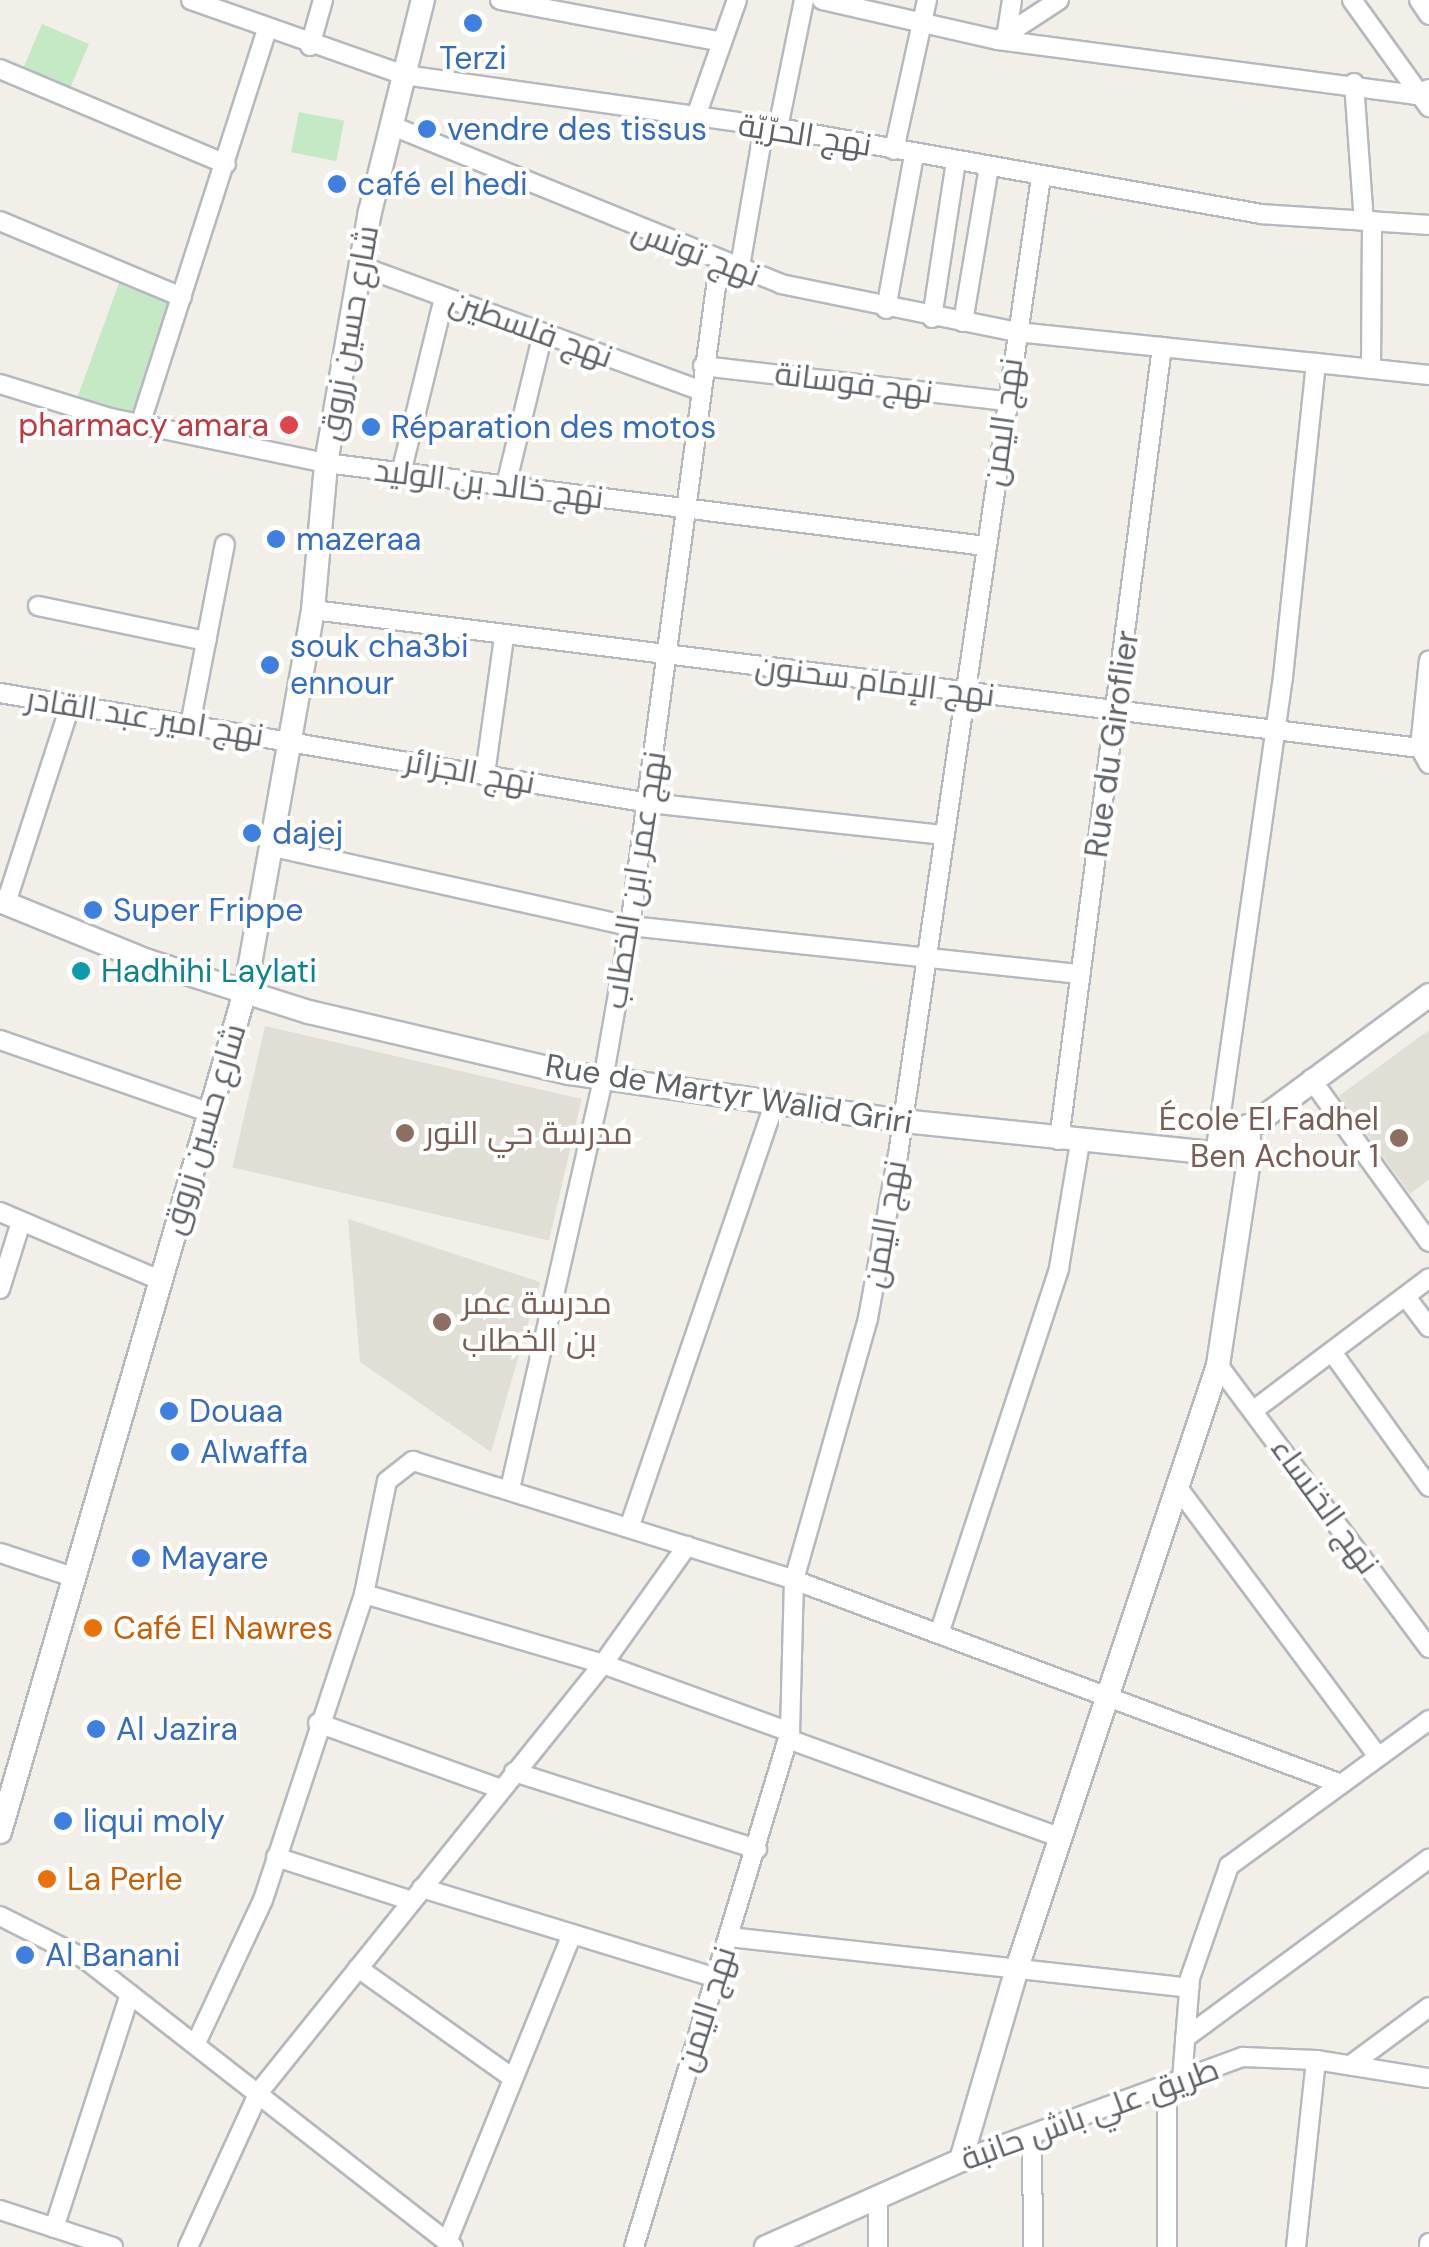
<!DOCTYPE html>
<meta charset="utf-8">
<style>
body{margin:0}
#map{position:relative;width:1429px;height:2247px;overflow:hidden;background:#f1efe8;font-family:"DM Sans",Cairo,sans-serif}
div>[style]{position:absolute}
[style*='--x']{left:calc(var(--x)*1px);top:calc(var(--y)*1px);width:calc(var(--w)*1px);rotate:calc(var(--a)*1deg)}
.education>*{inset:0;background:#e1ded6;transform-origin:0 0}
.green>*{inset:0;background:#c5e8c5;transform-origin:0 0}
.roads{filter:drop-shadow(2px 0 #b5b8bc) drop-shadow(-2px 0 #b5b8bc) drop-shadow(0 2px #b5b8bc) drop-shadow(0 -2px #b5b8bc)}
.minor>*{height:18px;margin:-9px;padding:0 9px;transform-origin:9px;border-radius:9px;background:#fff}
.tertiary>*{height:22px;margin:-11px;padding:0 11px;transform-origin:11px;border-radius:11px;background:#fff}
.dots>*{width:28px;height:28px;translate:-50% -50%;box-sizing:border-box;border:5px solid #fff;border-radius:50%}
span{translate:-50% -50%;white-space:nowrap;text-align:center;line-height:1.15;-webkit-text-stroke:8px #fff;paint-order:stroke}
.shop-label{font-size:32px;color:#366cbe}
.left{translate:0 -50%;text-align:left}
.street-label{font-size:32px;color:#5f6368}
.health-label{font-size:32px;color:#be3a42}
.right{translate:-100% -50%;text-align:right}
.culture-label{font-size:32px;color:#0d838f}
.education-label{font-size:32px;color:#785e54}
.food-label{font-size:32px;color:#c56008}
</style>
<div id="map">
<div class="education">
<div style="left:265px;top:1026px;width:325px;height:145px;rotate:13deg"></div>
<div style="clip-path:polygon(1429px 1030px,1429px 1179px,1410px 1194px,1339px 1096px)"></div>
<div style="clip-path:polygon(348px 1219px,540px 1282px,491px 1452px,360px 1362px)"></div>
</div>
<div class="green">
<div style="left:42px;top:24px;width:51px;height:49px;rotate:23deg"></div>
<div style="left:299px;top:112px;width:46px;height:41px;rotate:11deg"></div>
<div style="left:119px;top:283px;width:58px;height:121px;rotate:20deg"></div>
</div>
<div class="roads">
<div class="minor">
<div style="--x:191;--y:0;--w:226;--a:19.4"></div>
<div style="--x:404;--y:75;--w:373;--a:8"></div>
<div style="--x:773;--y:127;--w:496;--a:10.1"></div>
<div style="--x:1261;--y:214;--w:168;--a:3.7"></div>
<div style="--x:500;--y:0;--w:226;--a:10.7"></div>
<div style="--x:822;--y:0;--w:180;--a:12.8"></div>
<div style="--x:998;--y:40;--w:421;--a:7.5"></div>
<div style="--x:1415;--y:95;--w:15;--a:-23"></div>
<div style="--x:1352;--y:0;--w:132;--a:54.3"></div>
<div style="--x:1419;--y:0;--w:18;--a:56"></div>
<div style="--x:1006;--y:38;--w:38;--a:-81"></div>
<div style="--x:998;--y:40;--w:73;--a:-33.3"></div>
<div style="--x:310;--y:46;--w:48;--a:-74.2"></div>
<div style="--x:0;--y:69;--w:245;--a:22.8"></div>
<div style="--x:1354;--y:83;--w:138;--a:85.9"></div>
<div style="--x:695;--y:119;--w:126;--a:-70.6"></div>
<div style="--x:390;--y:125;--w:422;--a:22.1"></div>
<div style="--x:781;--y:284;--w:240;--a:11.5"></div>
<div style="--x:1016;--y:332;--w:302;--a:5.9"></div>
<div style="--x:1316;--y:363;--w:316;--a:96"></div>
<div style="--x:1283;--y:677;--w:481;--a:98.1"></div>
<div style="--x:778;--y:128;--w:131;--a:-78.5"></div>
<div style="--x:894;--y:150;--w:154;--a:-77.6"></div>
<div style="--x:0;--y:221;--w:197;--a:22.7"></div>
<div style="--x:363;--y:267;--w:358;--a:20.1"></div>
<div style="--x:739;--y:272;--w:147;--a:-80.2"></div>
<div style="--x:886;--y:309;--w:157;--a:-79.7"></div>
<div style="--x:932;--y:318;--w:158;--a:-81.3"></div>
<div style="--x:963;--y:322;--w:157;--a:-80.5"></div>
<div style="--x:1316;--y:363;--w:114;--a:6.1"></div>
<div style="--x:703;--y:366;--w:305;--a:6.6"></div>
<div style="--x:1371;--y:369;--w:148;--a:-89.6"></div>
<div style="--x:0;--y:384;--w:115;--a:17.2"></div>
<div style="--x:110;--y:418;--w:221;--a:11.8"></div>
<div style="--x:326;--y:463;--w:664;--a:7.18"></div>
<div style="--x:140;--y:425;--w:415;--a:-72.2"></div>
<div style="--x:401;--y:473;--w:180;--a:-76.2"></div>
<div style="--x:506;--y:485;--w:156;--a:-76.3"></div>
<div style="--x:38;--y:606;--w:172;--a:11.8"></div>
<div style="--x:313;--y:610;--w:1116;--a:7.11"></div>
<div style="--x:1420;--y:748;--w:18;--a:61"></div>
<div style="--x:0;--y:693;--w:658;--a:9.62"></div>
<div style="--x:649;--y:803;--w:295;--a:6.2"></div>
<div style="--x:190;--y:725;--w:184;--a:-79.1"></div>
<div style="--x:1420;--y:748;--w:88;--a:-84.2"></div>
<div style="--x:485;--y:774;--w:138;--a:-82.1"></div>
<div style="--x:273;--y:847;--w:366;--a:12.5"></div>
<div style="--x:630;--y:926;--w:453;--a:6.1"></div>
<div style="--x:6;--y:903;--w:210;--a:-72"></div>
<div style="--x:0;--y:1040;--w:223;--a:19.1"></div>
<div style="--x:1311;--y:1079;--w:201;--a:54.1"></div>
<div style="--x:1059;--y:1140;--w:800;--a:-82.6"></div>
<div style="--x:0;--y:1212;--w:171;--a:23.1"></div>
<div style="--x:0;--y:1289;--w:70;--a:-72.6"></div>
<div style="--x:1406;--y:1297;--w:38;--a:53"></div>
<div style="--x:1332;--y:1352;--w:166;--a:54.3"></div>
<div style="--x:1218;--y:1365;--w:353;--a:53.3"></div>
<div style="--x:1254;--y:1410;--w:219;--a:-37"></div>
<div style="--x:1178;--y:1488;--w:334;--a:53.3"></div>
<div style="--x:510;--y:1489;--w:419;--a:-77.2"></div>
<div style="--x:603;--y:1080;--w:156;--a:-80.1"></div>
<div style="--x:630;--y:926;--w:668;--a:-82.34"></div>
<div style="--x:629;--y:1528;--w:448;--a:-71.1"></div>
<div style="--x:0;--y:1553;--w:77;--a:18.2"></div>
<div style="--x:364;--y:1594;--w:249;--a:16.3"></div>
<div style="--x:603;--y:1664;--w:199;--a:20"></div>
<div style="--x:939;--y:1634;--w:385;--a:-71.8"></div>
<div style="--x:1059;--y:1268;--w:127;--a:-80.5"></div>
<div style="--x:318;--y:1723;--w:195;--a:19.8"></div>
<div style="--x:788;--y:1739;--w:290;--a:19.9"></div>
<div style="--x:514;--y:1772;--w:255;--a:17.6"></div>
<div style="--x:276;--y:1857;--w:143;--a:17.9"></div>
<div style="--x:422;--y:1888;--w:307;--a:17"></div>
<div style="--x:0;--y:1916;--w:95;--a:26.8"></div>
<div style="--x:85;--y:1959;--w:467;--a:38"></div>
<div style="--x:729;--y:1937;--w:463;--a:6.3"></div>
<div style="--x:358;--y:1968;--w:190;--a:35.4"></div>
<div style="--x:1185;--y:2038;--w:303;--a:-36.3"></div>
<div style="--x:196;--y:2043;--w:158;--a:-64.9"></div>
<div style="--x:263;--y:1900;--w:322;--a:-71.7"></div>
<div style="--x:364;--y:1594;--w:115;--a:-78.5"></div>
<div style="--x:387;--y:1481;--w:33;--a:-38"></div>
<div style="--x:413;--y:1461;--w:399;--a:17.3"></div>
<div style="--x:794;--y:1580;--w:584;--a:20.45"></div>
<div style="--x:1352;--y:2064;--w:96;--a:-36.5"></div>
<div style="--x:1182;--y:2080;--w:102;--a:-85.5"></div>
<div style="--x:1190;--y:1978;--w:119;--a:-70.8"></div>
<div style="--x:1229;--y:1866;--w:248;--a:-36.1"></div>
<div style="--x:1167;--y:2085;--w:162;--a:90"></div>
<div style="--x:1032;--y:2135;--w:112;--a:89.5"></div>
<div style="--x:961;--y:2160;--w:300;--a:-20.1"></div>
<div style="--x:1243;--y:2057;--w:73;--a:2.4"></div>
<div style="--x:1316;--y:2060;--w:114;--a:9.1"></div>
<div style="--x:878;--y:2198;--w:49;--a:90"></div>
<div style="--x:0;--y:2210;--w:119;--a:18.1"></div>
<div style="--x:54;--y:2228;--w:246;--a:-72"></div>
<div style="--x:447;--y:2242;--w:332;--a:-67.9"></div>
<div style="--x:188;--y:2247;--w:170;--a:-65.4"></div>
<div style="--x:259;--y:2092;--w:549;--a:-51.21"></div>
<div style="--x:603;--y:1664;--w:145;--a:-54.6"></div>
<div style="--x:634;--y:2247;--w:538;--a:-73.15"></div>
<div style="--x:790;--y:1732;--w:152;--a:-88.5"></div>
<div style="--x:794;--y:1580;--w:272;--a:-74.2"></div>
<div style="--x:868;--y:1318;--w:166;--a:-79.6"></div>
<div style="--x:898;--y:1155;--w:988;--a:-81.68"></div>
<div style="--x:1296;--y:2247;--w:188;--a:-83.9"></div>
<div style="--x:1429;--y:2247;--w:4;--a:-90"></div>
</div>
<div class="tertiary">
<div style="--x:0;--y:901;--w:160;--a:22.1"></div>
<div style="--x:148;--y:961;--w:169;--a:17.6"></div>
<div style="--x:309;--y:1012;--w:267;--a:13.2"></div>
<div style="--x:569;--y:1073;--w:337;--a:8.2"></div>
<div style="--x:903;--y:1121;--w:314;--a:5.9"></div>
<div style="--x:1215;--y:1153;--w:266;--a:-36.4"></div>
<div style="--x:0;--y:1832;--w:875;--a:-73.74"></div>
<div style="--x:245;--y:992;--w:388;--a:-79.9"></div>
<div style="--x:313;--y:610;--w:148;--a:-84.9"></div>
<div style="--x:326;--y:463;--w:255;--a:-80.1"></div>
<div style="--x:370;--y:212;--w:219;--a:-76"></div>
<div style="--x:766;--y:2247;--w:214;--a:-24"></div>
<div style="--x:961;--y:2160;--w:200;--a:-73.7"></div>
<div style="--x:1017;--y:1968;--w:636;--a:-71.57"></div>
<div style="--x:1218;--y:1365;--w:214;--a:-81.4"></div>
<div style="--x:1250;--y:1153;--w:27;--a:-94"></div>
</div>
</div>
<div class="dots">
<div style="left:473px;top:23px;background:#3f7fe0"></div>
<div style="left:427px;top:129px;background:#3f7fe0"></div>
<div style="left:337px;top:184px;background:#3f7fe0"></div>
<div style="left:289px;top:425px;background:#e0444e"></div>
<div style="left:371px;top:427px;background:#3f7fe0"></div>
<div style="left:276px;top:539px;background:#3f7fe0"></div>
<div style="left:270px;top:665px;background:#3f7fe0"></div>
<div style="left:252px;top:833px;background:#3f7fe0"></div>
<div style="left:93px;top:910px;background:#3f7fe0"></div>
<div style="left:81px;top:971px;background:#0f9aa8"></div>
<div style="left:405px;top:1133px;background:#8d6e63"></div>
<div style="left:1399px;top:1138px;background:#8d6e63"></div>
<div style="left:442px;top:1322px;background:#8d6e63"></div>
<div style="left:169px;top:1411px;background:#3f7fe0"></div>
<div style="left:180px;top:1452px;background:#3f7fe0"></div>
<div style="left:141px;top:1558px;background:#3f7fe0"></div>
<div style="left:93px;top:1628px;background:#e8710a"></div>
<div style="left:96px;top:1729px;background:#3f7fe0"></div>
<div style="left:63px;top:1821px;background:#3f7fe0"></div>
<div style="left:47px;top:1879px;background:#e8710a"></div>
<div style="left:25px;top:1955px;background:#3f7fe0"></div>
</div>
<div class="shop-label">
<span style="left:473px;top:58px">Terzi</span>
<span class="left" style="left:447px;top:129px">vendre des tissus</span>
<span class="left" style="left:357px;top:184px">café el hedi</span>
<span class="left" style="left:391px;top:427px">Réparation des motos</span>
<span class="left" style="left:296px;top:539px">mazeraa</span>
<span class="left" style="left:290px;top:665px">souk cha3bi<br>ennour</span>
<span class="left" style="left:272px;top:833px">dajej</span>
<span class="left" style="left:113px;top:910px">Super Frippe</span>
<span class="left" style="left:189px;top:1411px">Douaa</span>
<span class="left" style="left:200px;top:1452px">Alwaffa</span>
<span class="left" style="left:161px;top:1558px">Mayare</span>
<span class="left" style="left:116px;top:1729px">Al Jazira</span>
<span class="left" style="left:83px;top:1821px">liqui moly</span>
<span class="left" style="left:45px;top:1955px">Al Banani</span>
</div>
<div class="street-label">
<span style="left:805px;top:135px;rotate:9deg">نهج الحرّيّة</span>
<span style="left:696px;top:253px;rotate:21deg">نهج تونس</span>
<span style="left:531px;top:329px;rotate:20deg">نهج فلسطين</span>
<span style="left:349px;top:333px;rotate:-80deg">شارع حسين زروق</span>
<span style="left:854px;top:383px;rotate:7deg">نهج فوسانة</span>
<span style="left:1003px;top:422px;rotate:-82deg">نهج اليمن</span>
<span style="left:489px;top:484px;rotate:7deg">نهج خالد بن الوليد</span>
<span style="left:875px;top:681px;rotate:7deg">نهج الإمام سحنون</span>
<span style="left:145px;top:717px;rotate:9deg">نهج امير عبد القادر</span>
<span style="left:1112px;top:744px;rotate:-82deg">Rue du Giroflier</span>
<span style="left:470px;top:772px;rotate:10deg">نهج الجزائر</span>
<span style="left:635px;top:880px;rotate:-81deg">نهج عمر ابن الخطاب</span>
<span style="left:729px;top:1094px;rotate:9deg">Rue de Martyr Walid Griri</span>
<span style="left:204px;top:1129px;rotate:-73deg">شارع حسين زروق</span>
<span style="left:885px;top:1224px;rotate:-80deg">نهج اليمن</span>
<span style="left:1325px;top:1506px;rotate:54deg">نهج الخنساء</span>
<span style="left:706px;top:2009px;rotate:-72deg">نهج اليمن</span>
<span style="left:1090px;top:2114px;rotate:-20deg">طريق علي باش حانبة</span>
</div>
<div class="health-label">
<span class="right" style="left:269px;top:425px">pharmacy amara</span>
</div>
<div class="culture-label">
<span class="left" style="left:101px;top:971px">Hadhihi Laylati</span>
</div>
<div class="education-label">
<span class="right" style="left:1379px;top:1138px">École El Fadhel<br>Ben Achour 1</span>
<span class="left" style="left:425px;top:1133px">مدرسة حي النور</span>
<span class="left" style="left:462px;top:1322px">مدرسة عمر<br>بن الخطاب</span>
</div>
<div class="food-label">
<span class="left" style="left:113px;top:1628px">Café El Nawres</span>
<span class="left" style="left:67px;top:1879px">La Perle</span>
</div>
</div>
